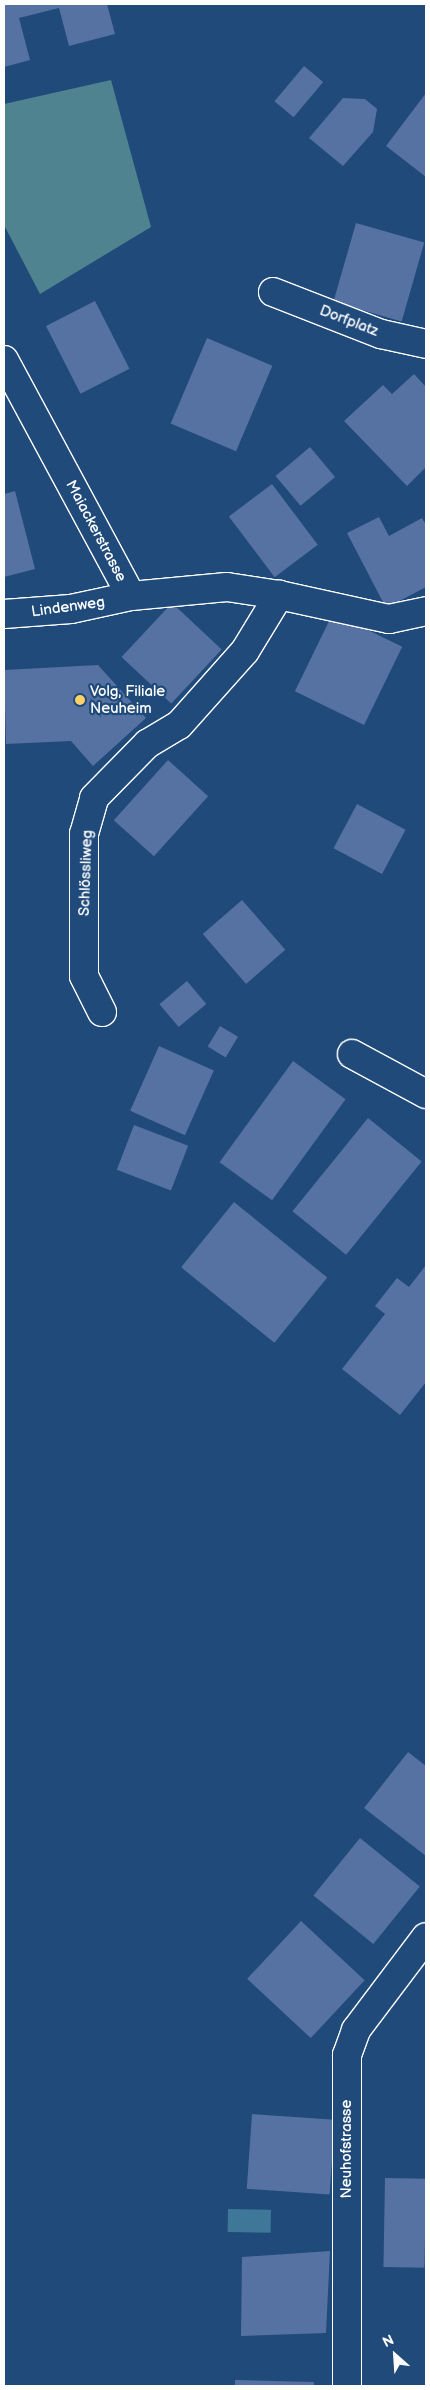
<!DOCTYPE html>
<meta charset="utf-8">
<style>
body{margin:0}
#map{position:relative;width:430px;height:2390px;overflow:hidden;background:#1f4a7a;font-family:"Balsamiq Sans",sans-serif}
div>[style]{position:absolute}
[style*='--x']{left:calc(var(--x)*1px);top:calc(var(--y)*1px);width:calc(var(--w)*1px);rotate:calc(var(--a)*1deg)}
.green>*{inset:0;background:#4f8390}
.water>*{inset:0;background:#3f7799;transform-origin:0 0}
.building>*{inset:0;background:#5572a2;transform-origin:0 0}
.roads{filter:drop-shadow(1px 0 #fff) drop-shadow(-1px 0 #fff) drop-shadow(0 1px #fff) drop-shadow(0 -1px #fff)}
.minor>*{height:28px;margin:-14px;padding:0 14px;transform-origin:14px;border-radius:14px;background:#1f4a7a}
.dots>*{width:14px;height:14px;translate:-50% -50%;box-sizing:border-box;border:2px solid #1f4a7a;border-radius:50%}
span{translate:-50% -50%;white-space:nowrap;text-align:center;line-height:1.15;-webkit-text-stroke:4.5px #1f4a7a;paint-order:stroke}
.street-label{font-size:15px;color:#fff}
.poi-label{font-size:15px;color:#fff}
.left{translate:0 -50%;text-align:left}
.frame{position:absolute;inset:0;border:5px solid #fff;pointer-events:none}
.north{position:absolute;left:370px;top:2330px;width:50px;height:50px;-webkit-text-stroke:4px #1f4a7a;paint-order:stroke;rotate:334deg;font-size:14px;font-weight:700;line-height:20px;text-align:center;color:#fff}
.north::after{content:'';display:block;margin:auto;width:18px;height:22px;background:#fff;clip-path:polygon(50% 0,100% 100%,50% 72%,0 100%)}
</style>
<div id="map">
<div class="green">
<div style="clip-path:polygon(111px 80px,151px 227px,40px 294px,4px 225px,4px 104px)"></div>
</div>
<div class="water">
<div style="left:228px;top:2209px;width:43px;height:23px;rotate:1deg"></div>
</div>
<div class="building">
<div style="clip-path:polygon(4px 4px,107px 4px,115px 34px,69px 46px,59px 8px,19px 18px,30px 60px,4px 67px)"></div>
<div style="left:304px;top:66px;width:25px;height:46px;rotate:40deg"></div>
<div style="clip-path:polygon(426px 93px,426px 177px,386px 146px)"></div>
<div style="clip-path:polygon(343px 98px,365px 99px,377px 109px,373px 132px,343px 166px,309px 138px)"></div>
<div style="left:356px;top:223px;width:71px;height:82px;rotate:16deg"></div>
<div style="left:95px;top:301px;width:76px;height:55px;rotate:63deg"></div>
<div style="left:207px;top:338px;width:71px;height:93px;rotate:23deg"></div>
<div style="clip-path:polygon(414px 374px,426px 387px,426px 467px,407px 486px,344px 421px,383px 385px,392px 394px)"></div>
<div style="left:310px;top:447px;width:39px;height:45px;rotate:50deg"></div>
<div style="left:272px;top:484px;width:76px;height:54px;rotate:53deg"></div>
<div style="clip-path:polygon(15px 491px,35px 569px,4px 577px,4px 494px)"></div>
<div style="clip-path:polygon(379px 517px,389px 536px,422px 518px,426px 525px,426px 587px,386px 608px,347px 533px)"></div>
<div style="left:172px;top:603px;width:68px;height:74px;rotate:43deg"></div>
<div style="left:333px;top:613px;width:77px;height:87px;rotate:26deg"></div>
<div style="clip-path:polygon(98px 665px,146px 718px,93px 766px,71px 741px,6px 744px,4px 670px)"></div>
<div style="left:168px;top:760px;width:54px;height:81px;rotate:42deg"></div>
<div style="left:357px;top:804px;width:55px;height:50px;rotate:28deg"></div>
<div style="left:242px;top:900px;width:66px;height:52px;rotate:49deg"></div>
<div style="left:187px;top:981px;width:30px;height:36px;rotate:50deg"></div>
<div style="left:220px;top:1026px;width:21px;height:24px;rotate:31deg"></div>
<div style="left:159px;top:1046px;width:60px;height:71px;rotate:24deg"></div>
<div style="left:293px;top:1061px;width:65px;height:125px;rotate:36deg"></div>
<div style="left:368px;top:1118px;width:69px;height:120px;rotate:39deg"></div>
<div style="left:134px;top:1125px;width:58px;height:48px;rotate:21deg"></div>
<div style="left:234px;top:1202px;width:120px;height:84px;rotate:39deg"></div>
<div style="clip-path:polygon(426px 1265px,426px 1382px,400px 1415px,342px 1369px,385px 1314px,375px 1306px,397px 1278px,409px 1287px)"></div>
<div style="clip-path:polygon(408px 1752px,426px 1766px,426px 1856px,364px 1808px)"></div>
<div style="left:360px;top:1838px;width:77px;height:74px;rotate:39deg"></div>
<div style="left:301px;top:1921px;width:87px;height:79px;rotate:43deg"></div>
<div style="left:252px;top:2114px;width:83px;height:75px;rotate:4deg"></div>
<div style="left:385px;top:2178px;width:41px;height:89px;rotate:1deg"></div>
<div style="clip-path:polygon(330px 2251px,326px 2333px,241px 2336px,242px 2257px)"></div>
<div style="clip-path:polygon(235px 2380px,314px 2382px,314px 2386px,235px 2386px)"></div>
</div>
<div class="roads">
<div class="minor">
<div style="--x:273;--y:292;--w:116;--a:21.3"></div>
<div style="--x:381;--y:334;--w:46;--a:12.5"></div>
<div style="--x:4;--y:360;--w:268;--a:61.7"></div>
<div style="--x:4;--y:614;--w:67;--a:-4.3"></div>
<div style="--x:71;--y:609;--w:61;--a:-12.2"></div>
<div style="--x:131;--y:596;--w:96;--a:-5.4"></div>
<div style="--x:227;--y:587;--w:53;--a:8.7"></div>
<div style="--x:279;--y:595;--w:113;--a:12.3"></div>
<div style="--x:389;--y:619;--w:38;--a:-12"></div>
<div style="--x:102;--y:1012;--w:40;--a:-116.6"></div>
<div style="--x:84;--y:976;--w:142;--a:-90"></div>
<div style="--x:84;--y:834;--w:37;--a:-74"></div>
<div style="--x:94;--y:798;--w:76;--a:-45.5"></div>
<div style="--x:147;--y:744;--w:37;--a:-31"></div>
<div style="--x:179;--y:725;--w:99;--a:-48.3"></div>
<div style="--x:245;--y:651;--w:66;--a:-58.7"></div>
<div style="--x:352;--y:1054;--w:84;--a:28.4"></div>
<div style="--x:347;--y:2386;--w:331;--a:-90"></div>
<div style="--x:347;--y:2055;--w:27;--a:-70"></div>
<div style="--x:356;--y:2030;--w:116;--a:-53"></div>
</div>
</div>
<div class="dots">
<div style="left:80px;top:700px;background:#ffd166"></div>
</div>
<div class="street-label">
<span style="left:349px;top:321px;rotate:21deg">Dorfplatz</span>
<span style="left:96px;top:531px;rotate:62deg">Maiackerstrasse</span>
<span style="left:68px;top:607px;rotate:-8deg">Lindenweg</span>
<span style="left:86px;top:873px;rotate:-88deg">Schlössliweg</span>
<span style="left:347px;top:2149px;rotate:-90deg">Neuhofstrasse</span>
</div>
<div class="poi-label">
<span class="left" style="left:90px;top:700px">Volg, Filiale<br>Neuheim</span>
</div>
<div class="frame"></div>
<div class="north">N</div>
</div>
